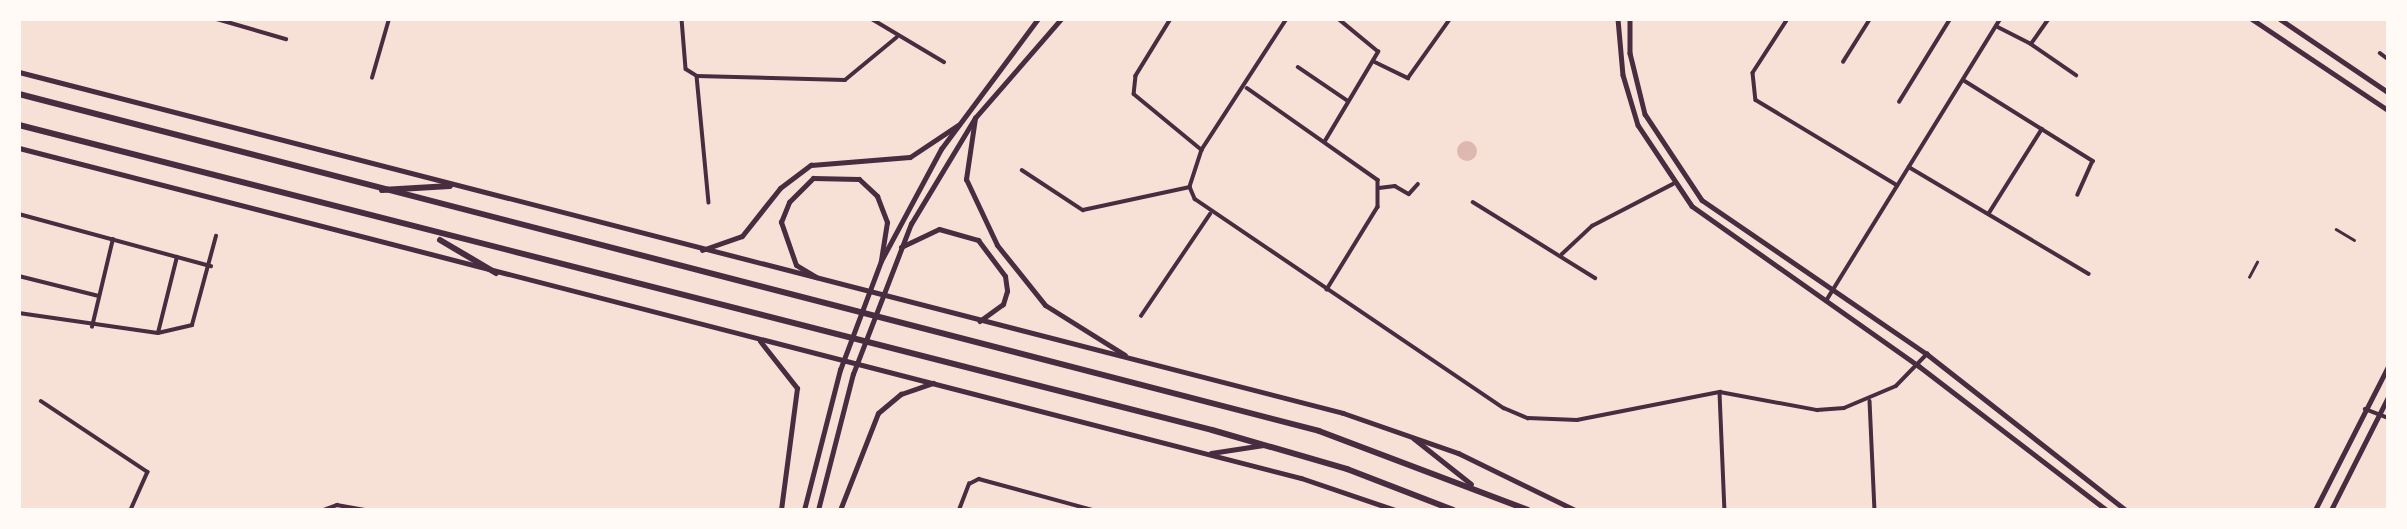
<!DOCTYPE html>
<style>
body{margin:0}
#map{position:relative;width:2407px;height:529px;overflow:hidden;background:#f7e1d7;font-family:Barlow,sans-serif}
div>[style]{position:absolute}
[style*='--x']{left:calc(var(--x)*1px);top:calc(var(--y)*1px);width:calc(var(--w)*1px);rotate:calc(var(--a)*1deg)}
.water>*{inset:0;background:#dcb8b0}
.round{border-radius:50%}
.pedestrian>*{height:2.5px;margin:-1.25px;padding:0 1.25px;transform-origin:1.25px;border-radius:1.25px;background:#4a2c40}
.minor>*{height:3.5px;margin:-1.75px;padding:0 1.75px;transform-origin:1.75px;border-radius:1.75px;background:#4a2c40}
.tertiary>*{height:4.5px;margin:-2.25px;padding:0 2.25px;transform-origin:2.25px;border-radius:2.25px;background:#4a2c40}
.secondary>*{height:4.5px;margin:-2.25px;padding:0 2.25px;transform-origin:2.25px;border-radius:2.25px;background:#4a2c40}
.trunk>*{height:5px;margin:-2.5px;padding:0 2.5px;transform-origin:2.5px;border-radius:2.5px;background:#4a2c40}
.motorway>*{height:6px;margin:-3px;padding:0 3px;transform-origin:3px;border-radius:3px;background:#4a2c40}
span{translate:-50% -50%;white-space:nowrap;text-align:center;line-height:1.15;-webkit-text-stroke:5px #fffaf5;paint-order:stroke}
.frame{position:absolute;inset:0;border:21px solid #fffaf5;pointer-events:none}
</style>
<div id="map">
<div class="water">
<div class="round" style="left:1457px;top:141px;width:20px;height:20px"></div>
</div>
<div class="pedestrian">
<div style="--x:2336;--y:229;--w:21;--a:31"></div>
<div style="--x:2249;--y:277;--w:17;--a:-62"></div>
</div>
<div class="minor">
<div style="--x:217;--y:19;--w:72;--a:16.2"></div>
<div style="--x:682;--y:19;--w:50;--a:85.4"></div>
<div style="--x:686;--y:69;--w:13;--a:32"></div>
<div style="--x:697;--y:76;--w:148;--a:1.5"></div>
<div style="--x:845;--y:80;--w:67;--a:-39.6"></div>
<div style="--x:872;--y:19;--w:84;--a:30.8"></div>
<div style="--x:1171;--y:19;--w:67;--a:121.6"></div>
<div style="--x:1136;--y:76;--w:18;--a:96"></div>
<div style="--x:1134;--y:94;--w:88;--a:39.5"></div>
<div style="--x:1287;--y:19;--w:156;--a:123"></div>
<div style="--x:1202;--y:150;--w:39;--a:108"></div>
<div style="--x:1190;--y:187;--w:13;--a:67"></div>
<div style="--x:1195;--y:199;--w:373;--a:34.1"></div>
<div style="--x:1504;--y:408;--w:26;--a:23"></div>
<div style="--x:1528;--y:418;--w:49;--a:2.3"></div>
<div style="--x:1577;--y:420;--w:146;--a:-11.1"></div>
<div style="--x:1720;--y:392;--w:99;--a:10.5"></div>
<div style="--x:1817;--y:410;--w:27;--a:-4"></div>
<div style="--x:1844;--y:408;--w:56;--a:-22.9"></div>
<div style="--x:1896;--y:386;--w:45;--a:-45.9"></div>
<div style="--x:1788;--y:19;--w:64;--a:122.9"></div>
<div style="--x:1753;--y:73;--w:27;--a:84"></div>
<div style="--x:1756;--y:100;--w:165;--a:31.1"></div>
<div style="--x:1998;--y:27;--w:37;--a:27"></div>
<div style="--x:2031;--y:44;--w:29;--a:-55"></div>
<div style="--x:2031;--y:44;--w:55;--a:34.6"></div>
<div style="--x:2380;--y:53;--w:10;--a:37"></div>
<div style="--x:1375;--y:62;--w:37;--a:26"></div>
<div style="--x:1408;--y:78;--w:72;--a:-54.6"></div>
<div style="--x:1843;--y:62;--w:51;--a:-57.9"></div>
<div style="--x:1298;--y:67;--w:60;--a:34.2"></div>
<div style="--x:697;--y:76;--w:127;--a:84.6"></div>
<div style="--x:372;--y:78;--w:61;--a:-73.9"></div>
<div style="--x:1965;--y:81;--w:151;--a:32"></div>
<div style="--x:2093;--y:161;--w:37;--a:114"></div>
<div style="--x:1247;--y:88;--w:160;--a:35.1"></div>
<div style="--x:1378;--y:180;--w:27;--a:90"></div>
<div style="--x:1378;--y:207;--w:97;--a:121.6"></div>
<div style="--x:1899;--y:102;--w:97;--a:-58.4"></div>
<div style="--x:1325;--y:141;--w:104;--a:-59.2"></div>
<div style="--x:1378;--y:52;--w:52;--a:-140.5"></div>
<div style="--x:1909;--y:167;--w:209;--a:30.7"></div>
<div style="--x:1022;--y:170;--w:73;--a:33.3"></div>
<div style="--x:1083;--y:210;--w:109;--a:-12.1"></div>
<div style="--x:1379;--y:188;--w:16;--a:-7"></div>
<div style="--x:1395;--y:186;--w:16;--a:30"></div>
<div style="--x:1409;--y:194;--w:13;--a:-48"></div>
<div style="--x:1473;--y:202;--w:144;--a:31.9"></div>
<div style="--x:1989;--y:213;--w:99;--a:-57.8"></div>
<div style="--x:19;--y:214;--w:199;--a:15.2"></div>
<div style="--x:1562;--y:254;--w:41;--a:-43"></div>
<div style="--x:1592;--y:226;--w:91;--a:-27.4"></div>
<div style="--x:19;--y:276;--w:82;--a:14"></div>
<div style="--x:1826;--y:301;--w:331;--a:-58.3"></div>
<div style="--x:19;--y:313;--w:140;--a:8.2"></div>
<div style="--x:158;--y:333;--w:35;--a:-13"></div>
<div style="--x:192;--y:325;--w:92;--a:-74.9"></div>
<div style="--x:1141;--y:316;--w:123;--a:-55.9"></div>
<div style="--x:92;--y:327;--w:90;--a:-76.6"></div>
<div style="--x:158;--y:333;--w:78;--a:-76"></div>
<div style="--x:1720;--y:393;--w:117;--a:87.6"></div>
<div style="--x:41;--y:401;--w:128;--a:33.6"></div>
<div style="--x:148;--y:472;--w:42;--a:114.1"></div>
<div style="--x:1870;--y:401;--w:109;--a:87.4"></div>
<div style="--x:2365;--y:409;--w:25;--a:21"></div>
<div style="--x:324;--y:510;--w:14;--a:-21"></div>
<div style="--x:337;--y:505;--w:28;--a:10"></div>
<div style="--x:959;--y:510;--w:28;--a:-69"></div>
<div style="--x:969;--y:484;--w:11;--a:-27"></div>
<div style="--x:979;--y:479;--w:118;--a:15.2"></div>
</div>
<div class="tertiary">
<div style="--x:2315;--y:510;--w:161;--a:-63"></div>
<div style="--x:2331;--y:510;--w:127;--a:-63.2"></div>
</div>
<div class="secondary">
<div style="--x:1618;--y:19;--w:56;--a:84.9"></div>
<div style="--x:1623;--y:75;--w:52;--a:73.3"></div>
<div style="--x:1638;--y:125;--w:97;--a:56.3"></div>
<div style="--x:1692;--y:206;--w:278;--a:35.2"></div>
<div style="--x:1919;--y:366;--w:237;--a:37.5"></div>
<div style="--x:1630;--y:19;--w:34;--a:90"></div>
<div style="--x:1630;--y:53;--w:63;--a:76.2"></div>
<div style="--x:1645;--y:114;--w:103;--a:56.5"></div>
<div style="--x:1702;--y:200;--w:273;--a:34.4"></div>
<div style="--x:1927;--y:354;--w:253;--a:38.1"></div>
<div style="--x:2252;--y:19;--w:164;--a:33.8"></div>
<div style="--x:2280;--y:19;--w:130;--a:34.1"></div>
<div style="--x:804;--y:510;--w:145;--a:-75.6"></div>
<div style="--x:840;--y:370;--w:116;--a:-69.4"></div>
<div style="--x:881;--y:261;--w:127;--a:-61.8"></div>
<div style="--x:941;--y:149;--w:162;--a:-53.3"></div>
<div style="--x:818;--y:510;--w:140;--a:-75.6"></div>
<div style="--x:853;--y:374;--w:161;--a:-68.9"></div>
<div style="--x:911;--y:224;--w:124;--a:-58.9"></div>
<div style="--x:975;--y:118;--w:131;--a:-49"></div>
</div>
<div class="trunk">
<div style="--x:19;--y:72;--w:1367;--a:14.44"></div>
<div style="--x:1343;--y:413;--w:122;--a:19.2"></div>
<div style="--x:1458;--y:453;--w:130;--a:26"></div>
<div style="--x:975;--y:118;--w:62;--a:98.4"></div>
<div style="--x:966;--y:179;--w:73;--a:64.8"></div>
<div style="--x:997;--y:245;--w:77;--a:51.3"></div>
<div style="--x:1045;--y:305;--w:94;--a:32"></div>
<div style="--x:19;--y:148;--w:1324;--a:14.44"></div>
<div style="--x:1301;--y:478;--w:99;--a:18.8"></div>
<div style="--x:901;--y:247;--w:42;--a:-25.3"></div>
<div style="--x:939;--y:229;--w:41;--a:15.8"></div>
<div style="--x:978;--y:240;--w:45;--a:53.1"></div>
<div style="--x:1005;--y:276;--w:15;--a:82"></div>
<div style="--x:1007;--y:291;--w:14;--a:107"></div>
<div style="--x:1003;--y:304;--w:29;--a:144"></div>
<div style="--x:702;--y:250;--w:42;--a:-19.3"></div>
<div style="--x:742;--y:236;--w:61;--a:-51.6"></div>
<div style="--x:780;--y:188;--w:39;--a:-37"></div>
<div style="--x:811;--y:165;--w:99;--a:-4.6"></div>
<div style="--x:910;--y:157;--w:58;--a:-33.7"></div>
<div style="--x:816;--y:277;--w:23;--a:-149"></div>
<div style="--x:796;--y:265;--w:46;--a:-109.2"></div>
<div style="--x:781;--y:222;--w:22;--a:-68"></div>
<div style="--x:789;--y:202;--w:34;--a:-45"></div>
<div style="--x:813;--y:178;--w:46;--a:1.2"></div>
<div style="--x:859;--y:179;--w:25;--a:43"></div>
<div style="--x:877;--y:196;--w:28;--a:69"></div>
<div style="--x:887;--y:222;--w:39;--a:99"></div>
<div style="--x:760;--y:341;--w:60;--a:51.8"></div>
<div style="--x:797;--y:388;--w:123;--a:97.5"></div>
<div style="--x:1413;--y:438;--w:74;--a:38.4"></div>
<div style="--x:1211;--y:453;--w:53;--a:-8.7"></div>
<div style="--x:840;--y:510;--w:104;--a:-68.6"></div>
<div style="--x:878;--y:413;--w:30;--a:-40"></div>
<div style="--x:901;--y:394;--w:34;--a:-19"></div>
</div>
<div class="motorway">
<div style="--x:19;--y:94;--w:1343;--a:14.53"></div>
<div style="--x:1319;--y:431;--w:223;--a:20.7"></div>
<div style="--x:19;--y:125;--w:1231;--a:14.34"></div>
<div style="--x:1212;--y:430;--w:141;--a:16.1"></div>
<div style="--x:1347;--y:469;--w:114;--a:21.1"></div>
<div style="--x:382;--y:190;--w:68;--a:-3.4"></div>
<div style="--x:440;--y:240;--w:65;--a:30.5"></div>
</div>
<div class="frame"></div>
</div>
